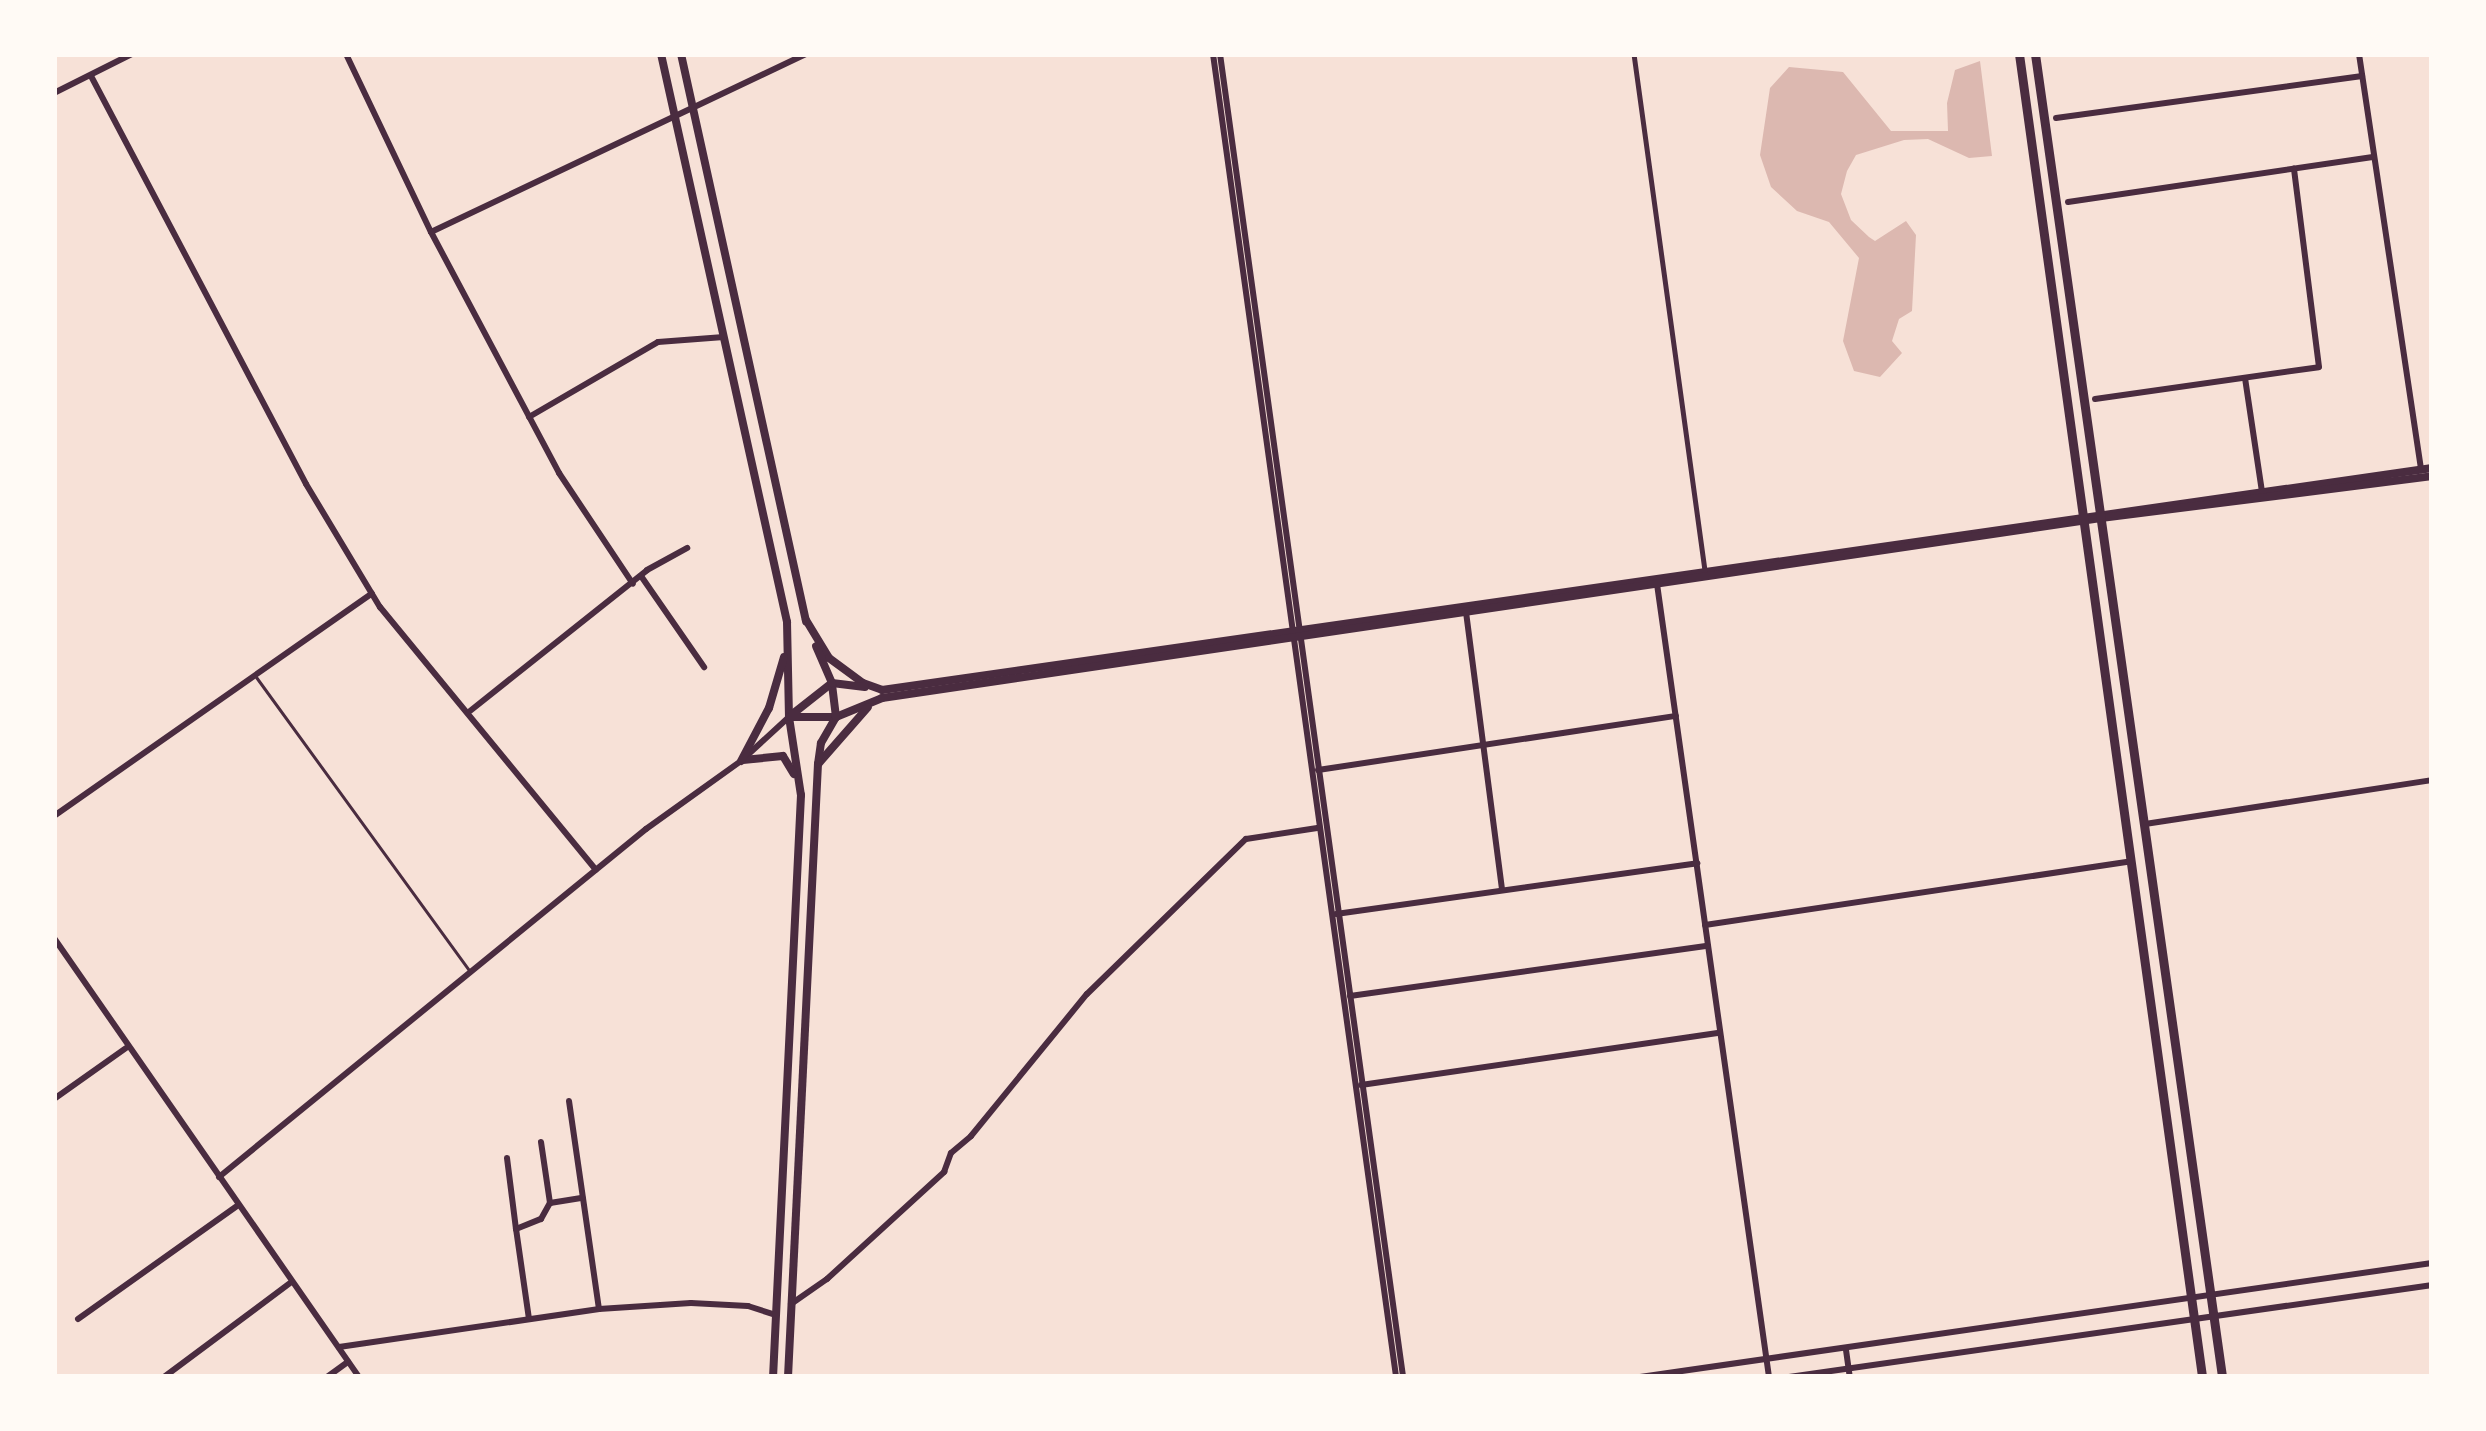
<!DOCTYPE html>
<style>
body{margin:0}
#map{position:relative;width:2486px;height:1431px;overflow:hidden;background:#f7e1d7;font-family:Rubik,sans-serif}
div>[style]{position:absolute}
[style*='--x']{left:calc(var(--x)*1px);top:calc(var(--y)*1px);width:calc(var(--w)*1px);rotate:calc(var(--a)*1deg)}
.water>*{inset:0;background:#dcb8b0}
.service>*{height:3px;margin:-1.5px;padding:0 1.5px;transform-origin:1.5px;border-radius:1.5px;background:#4a2c40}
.pedestrian>*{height:4.5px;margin:-2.25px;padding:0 2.25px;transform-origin:2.25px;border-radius:2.25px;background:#4a2c40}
.minor>*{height:6px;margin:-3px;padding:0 3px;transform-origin:3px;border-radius:3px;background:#4a2c40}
.tertiary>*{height:6px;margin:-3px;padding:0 3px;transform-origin:3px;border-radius:3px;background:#4a2c40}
.secondary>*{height:8px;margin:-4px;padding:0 4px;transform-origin:4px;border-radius:4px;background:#4a2c40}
.primary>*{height:9px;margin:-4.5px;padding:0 4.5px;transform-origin:4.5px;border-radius:4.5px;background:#4a2c40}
span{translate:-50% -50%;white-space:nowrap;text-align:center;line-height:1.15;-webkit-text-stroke:12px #fffaf5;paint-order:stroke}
.frame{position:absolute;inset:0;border:57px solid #fffaf5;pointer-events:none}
</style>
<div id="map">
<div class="water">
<div style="clip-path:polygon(1980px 61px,1992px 156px,1969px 158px,1928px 139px,1904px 140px,1856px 155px,1847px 171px,1841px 194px,1851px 220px,1869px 237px,1875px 241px,1906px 221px,1916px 235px,1912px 311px,1899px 319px,1892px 341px,1902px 353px,1880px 377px,1854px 371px,1843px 341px,1859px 258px,1829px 222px,1797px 211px,1771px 187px,1760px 155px,1770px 88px,1789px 67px,1843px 72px,1891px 131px,1948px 131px,1947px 103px,1955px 70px)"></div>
</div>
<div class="service">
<div style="--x:256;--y:677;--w:362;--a:54"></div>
</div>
<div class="pedestrian">
<div style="--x:1634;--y:54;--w:521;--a:82.17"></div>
</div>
<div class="minor">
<div style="--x:346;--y:54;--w:197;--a:64.5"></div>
<div style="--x:431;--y:232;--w:273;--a:62"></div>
<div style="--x:559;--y:473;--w:133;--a:56.3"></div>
<div style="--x:2359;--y:54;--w:421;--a:81.5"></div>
<div style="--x:91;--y:76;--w:461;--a:62.2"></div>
<div style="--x:306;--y:484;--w:144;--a:59"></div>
<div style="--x:380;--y:607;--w:340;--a:50.6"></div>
<div style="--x:54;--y:93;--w:87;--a:-26.6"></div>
<div style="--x:2056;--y:118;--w:309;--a:-7.8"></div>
<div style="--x:2068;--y:202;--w:308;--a:-8.4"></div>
<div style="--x:431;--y:232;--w:415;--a:-25.4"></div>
<div style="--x:2245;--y:378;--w:115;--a:81.5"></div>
<div style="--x:2095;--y:399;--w:226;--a:-8.1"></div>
<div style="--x:2319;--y:367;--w:200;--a:-97.2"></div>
<div style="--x:529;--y:417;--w:149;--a:-30.2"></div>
<div style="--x:658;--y:342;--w:66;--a:-4.3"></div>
<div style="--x:641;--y:576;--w:111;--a:55.3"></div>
<div style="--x:1657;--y:584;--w:801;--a:81.96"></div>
<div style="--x:1466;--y:612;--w:280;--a:82.6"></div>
<div style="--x:470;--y:711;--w:226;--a:-38.5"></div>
<div style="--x:647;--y:570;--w:46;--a:-28.8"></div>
<div style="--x:1318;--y:770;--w:362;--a:-8.6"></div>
<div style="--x:54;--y:816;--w:388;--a:-35"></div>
<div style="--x:2145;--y:824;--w:290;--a:-8.7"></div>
<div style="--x:1336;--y:914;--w:365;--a:-8"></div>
<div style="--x:1705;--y:925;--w:431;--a:-8.5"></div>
<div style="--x:1350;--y:996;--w:361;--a:-8"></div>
<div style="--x:1361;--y:1085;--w:362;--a:-8.3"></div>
<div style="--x:54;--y:1099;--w:88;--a:-35.3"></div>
<div style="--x:569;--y:1101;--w:210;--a:81.8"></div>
<div style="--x:541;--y:1142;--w:62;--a:81.6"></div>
<div style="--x:507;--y:1158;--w:72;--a:82.8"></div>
<div style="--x:791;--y:1304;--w:44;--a:-34.8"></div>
<div style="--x:827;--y:1279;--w:159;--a:-42.4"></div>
<div style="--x:944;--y:1172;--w:20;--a:-70"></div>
<div style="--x:951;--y:1153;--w:26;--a:-40"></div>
<div style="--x:971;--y:1136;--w:183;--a:-50.8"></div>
<div style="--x:1087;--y:994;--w:222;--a:-44.3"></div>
<div style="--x:1246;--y:839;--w:72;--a:-8.8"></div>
<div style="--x:78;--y:1319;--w:195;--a:-35.4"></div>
<div style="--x:529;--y:1319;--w:91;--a:-98.2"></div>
<div style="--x:516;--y:1229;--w:27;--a:-22"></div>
<div style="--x:541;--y:1219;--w:18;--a:-61"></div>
<div style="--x:550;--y:1203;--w:33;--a:-9"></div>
<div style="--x:339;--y:1347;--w:263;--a:-8.3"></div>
<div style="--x:599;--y:1309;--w:92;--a:-3.7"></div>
<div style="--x:691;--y:1303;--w:57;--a:3"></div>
<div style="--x:748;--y:1306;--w:28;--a:18"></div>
<div style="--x:1846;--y:1350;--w:27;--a:82"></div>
<div style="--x:164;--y:1377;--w:157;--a:-36.7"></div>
<div style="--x:327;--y:1377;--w:26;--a:-36"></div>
</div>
<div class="tertiary">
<div style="--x:1213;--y:54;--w:1336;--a:82.12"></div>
<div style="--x:1220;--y:54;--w:1336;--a:82.12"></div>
<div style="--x:54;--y:938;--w:535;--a:55.21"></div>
<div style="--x:219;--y:1177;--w:551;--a:-39.18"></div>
<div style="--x:646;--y:829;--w:117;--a:-35.6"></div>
<div style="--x:741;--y:761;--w:65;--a:-42.5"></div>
<div style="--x:1640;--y:1377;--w:800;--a:-8.19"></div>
<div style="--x:1789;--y:1377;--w:650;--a:-8.14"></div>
</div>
<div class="secondary">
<div style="--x:661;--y:54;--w:582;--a:77.49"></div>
<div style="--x:787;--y:622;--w:95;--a:88.8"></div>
<div style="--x:789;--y:717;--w:79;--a:81.3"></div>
<div style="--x:801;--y:795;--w:583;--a:92.75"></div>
<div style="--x:681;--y:54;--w:581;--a:77.57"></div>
<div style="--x:806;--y:620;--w:44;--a:58.8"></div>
<div style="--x:829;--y:658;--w:42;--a:36.3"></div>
<div style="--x:863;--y:683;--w:20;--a:20"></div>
<div style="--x:882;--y:690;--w:1566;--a:-8.15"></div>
<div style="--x:790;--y:716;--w:53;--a:-38.2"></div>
<div style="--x:832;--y:683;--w:33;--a:7"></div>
<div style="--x:789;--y:717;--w:47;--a:0"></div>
<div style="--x:836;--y:717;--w:50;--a:-22.4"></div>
<div style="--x:882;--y:698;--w:1232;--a:-8.4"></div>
<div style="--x:2101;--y:518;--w:334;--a:-7.2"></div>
<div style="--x:743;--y:760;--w:40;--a:-5.7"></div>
<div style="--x:783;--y:756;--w:21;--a:59"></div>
<div style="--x:741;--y:761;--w:60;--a:-62.2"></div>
<div style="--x:769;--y:708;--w:53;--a:-73.6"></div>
<div style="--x:819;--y:763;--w:74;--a:-48.8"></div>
<div style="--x:788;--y:1377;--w:614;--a:-87.2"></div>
<div style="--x:818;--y:764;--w:21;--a:-82"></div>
<div style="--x:821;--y:743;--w:30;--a:-60"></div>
<div style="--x:836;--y:717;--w:34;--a:-97"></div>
<div style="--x:832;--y:683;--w:40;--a:-113.4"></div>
</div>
<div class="primary">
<div style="--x:2019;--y:54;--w:1336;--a:82.12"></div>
<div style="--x:2035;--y:54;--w:1336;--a:81.95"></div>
</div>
<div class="frame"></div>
</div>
